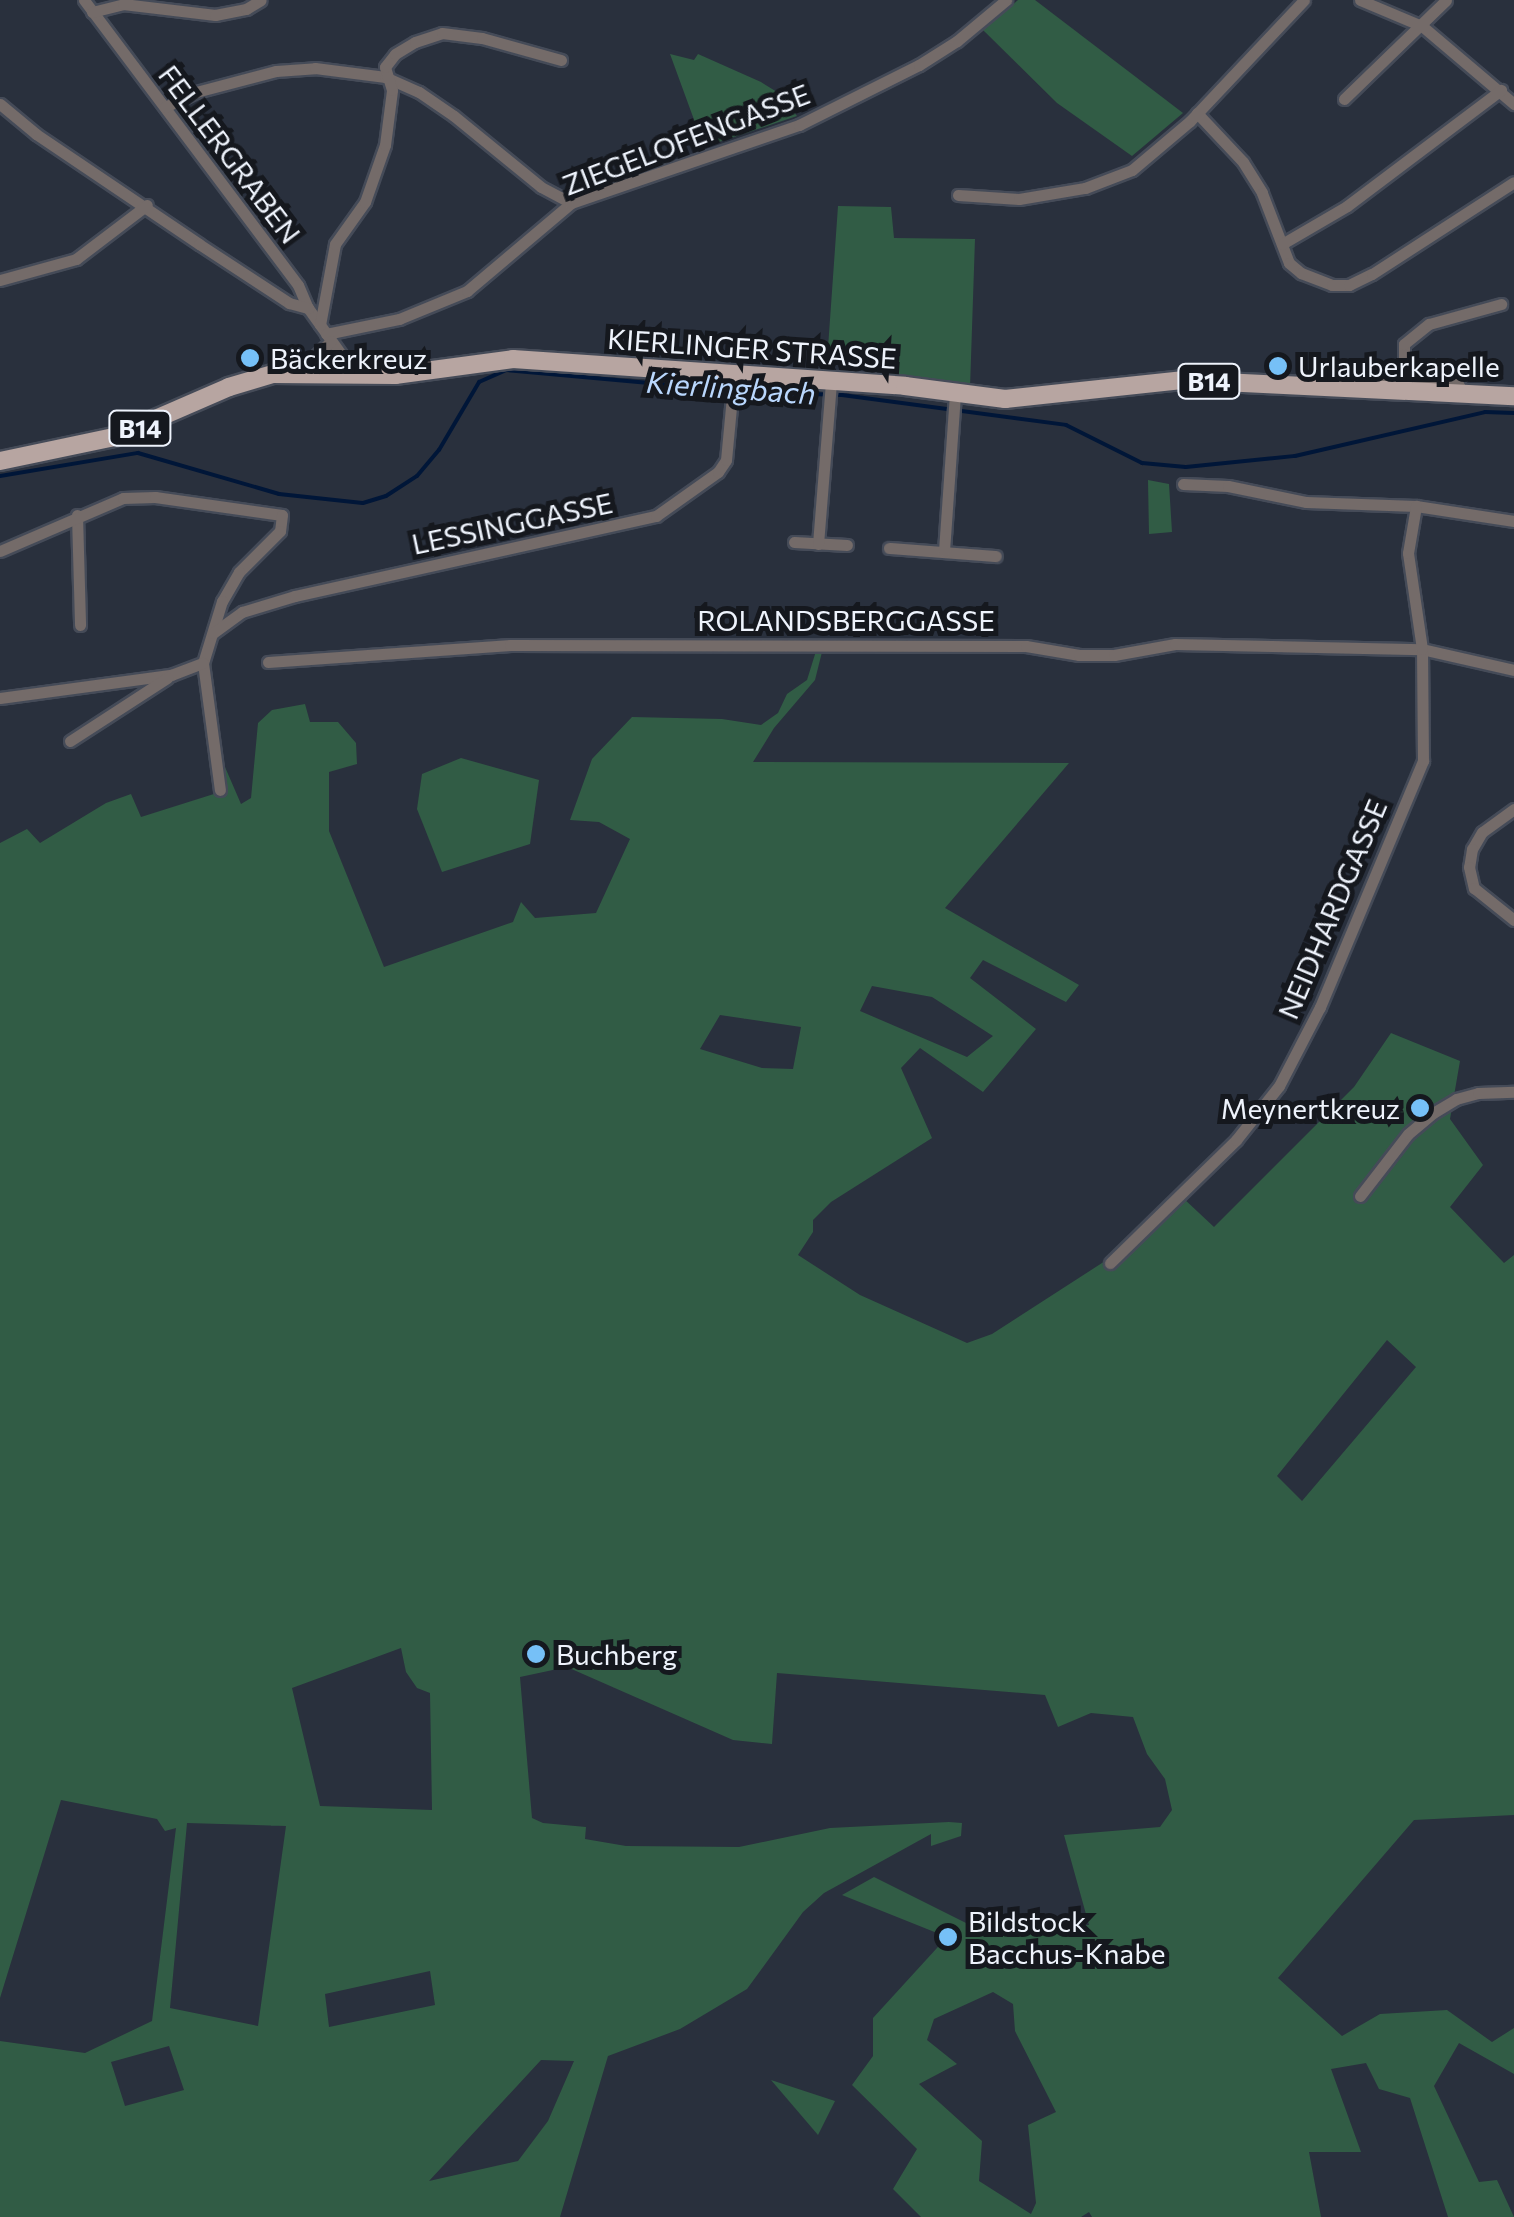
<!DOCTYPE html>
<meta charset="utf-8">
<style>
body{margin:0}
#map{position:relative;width:1514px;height:2217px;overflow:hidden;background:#29303d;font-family:Commissioner,sans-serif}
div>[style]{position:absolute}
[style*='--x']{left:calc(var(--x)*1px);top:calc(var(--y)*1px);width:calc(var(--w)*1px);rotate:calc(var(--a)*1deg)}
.green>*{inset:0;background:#315c45}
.stream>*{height:4px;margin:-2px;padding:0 2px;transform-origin:2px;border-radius:2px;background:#001638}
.roads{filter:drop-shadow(2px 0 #454b58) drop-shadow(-2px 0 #454b58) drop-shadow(0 2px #454b58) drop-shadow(0 -2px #454b58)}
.street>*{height:11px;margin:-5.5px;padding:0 5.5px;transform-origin:5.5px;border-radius:5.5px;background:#746b69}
.primary>*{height:18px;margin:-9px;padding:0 9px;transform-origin:9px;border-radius:9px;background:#b7a5a1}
.dots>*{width:28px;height:28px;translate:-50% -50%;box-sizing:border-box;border:5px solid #15181e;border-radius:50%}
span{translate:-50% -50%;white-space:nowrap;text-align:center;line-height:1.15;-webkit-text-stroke:10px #15181e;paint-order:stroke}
.shield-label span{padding:2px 8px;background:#15181e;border:2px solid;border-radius:8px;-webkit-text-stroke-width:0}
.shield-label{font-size:25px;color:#eef3fc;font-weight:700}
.street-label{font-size:28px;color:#eef3fc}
.poi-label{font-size:28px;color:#eef3fc}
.left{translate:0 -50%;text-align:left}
.right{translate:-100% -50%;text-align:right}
.water-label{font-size:30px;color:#b9d7fd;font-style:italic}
</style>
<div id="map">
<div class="green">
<div style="clip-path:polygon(1018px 0,1035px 0,1183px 113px,1132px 156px,1057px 103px,983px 30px)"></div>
<div style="clip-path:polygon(670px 54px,694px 60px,698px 54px,761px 82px,777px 92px,797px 116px,704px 147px)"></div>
<div style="clip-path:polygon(838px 206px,891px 207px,894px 238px,975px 239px,970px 388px,827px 362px)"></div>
<div style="clip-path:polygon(1148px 480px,1169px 484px,1172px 532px,1149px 534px)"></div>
<div style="clip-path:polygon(evenodd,816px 651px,822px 652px,815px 680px,774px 728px,753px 762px,1069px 763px,945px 908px,1079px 985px,1066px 1002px,983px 960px,970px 978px,1036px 1029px,983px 1092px,920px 1048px,901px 1068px,932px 1138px,831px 1202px,813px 1220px,813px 1232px,798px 1255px,860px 1295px,967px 1343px,992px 1334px,1102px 1263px,1182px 1197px,1214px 1227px,1354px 1087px,1391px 1033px,1460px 1061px,1450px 1119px,1483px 1165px,1450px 1207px,1504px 1263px,1514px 1255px,1514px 1815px,1414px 1820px,1278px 1978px,1342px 2036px,1380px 2014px,1447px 2010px,1492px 2042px,1514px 2028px,1514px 2074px,1459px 2043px,1434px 2086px,1479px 2182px,1497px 2180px,1514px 2217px,1448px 2217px,1410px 2098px,1379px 2089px,1366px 2063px,1331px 2069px,1361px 2152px,1309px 2152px,1321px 2217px,1092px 2217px,1089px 2212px,1081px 2217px,921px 2217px,893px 2189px,917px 2149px,852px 2085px,873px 2056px,873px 2018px,947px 1937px,842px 1895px,874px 1877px,980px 1930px,1089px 1925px,1064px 1835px,1160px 1827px,1172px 1810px,1165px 1779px,1147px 1754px,1133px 1717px,1091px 1713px,1058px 1727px,1045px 1695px,777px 1673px,772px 1744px,733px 1740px,567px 1667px,520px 1677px,532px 1818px,543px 1823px,586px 1827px,585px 1839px,626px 1846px,739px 1847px,830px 1828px,949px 1822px,962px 1823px,961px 1836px,931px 1846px,931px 1834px,824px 1893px,803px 1912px,747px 1989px,680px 2029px,608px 2056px,560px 2217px,0 2217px,0 2041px,85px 2053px,152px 2021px,176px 1828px,165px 1831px,157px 1819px,61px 1800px,0 1998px,0 843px,27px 829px,40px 843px,106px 803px,131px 794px,141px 817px,217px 793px,225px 767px,241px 804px,251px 798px,258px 723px,272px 710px,305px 704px,310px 722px,338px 722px,356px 743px,357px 764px,329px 772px,329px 831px,384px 967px,513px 922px,521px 902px,535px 918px,596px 913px,630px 839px,599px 822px,570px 820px,592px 759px,632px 717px,722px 719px,761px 725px,778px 713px,787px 694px,807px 680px,816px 651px,872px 986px,932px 997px,993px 1036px,967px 1057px,860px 1011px,872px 986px,816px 651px,720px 1015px,801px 1027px,793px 1069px,762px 1068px,700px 1049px,720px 1015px,816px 651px,1387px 1340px,1416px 1367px,1302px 1501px,1277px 1476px,1387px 1340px,816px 651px,401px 1648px,406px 1672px,417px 1688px,430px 1693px,432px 1810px,320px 1806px,292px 1688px,401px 1648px,816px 651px,187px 1823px,286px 1826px,258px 2026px,170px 2008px,187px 1823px,816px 651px,430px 1971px,435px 2005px,329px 2027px,325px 1994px,430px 1971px,816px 651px,993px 1992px,1013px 2004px,1015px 2031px,1056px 2112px,1028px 2125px,1036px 2203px,1031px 2214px,979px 2181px,982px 2141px,919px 2084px,957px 2064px,927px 2040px,934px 2019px,993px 1992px,816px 651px,169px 2046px,184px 2090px,125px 2106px,111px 2062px,169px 2046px,816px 651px,541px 2060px,574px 2061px,548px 2121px,518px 2161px,429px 2181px,541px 2060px)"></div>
<div style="clip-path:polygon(461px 758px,539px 780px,530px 844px,442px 872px,417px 809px,422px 774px)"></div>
<div style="clip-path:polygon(771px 2080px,835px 2101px,818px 2135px)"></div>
</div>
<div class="stream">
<div style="--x:0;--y:476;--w:140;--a:-9.5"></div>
<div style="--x:138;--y:453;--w:147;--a:16.2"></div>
<div style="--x:279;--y:494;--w:84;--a:6.1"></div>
<div style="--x:363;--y:503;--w:24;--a:-17"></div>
<div style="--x:386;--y:496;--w:37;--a:-33"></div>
<div style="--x:417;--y:476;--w:34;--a:-50"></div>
<div style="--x:439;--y:450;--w:79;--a:-59.5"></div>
<div style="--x:479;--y:382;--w:30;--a:-24"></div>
<div style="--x:506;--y:370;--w:241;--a:5.2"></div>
<div style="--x:746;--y:392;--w:96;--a:1.8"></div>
<div style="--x:842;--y:395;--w:226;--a:7.6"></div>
<div style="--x:1066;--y:425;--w:85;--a:26.6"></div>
<div style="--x:1142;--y:463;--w:44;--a:5.2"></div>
<div style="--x:1186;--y:467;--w:110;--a:-5.8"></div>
<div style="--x:1295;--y:456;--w:195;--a:-13"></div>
<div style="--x:1485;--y:412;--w:29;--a:2"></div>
</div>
<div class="roads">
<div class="street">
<div style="--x:84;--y:0;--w:356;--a:53.1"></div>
<div style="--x:298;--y:285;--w:25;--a:67"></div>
<div style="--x:308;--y:308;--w:82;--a:54.4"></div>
<div style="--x:1360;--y:0;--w:67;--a:22.8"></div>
<div style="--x:1422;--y:26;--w:121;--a:40.3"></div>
<div style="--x:92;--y:12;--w:32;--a:-14"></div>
<div style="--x:123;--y:4;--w:93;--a:6.8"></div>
<div style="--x:215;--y:15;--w:32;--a:-11"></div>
<div style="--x:246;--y:9;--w:17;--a:-31"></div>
<div style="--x:1344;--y:99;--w:142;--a:-44.1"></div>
<div style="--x:0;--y:104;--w:47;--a:39.8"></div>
<div style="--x:36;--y:134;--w:197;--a:34"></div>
<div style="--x:199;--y:244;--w:108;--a:33.2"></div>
<div style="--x:289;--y:303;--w:20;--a:15"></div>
<div style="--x:165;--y:107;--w:34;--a:-26"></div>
<div style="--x:196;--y:92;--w:83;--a:-14.7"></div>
<div style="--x:276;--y:71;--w:39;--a:-4"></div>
<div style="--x:315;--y:68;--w:71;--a:7.3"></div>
<div style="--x:385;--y:77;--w:37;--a:24"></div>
<div style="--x:419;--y:92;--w:42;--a:34.4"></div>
<div style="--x:454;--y:116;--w:112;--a:39.2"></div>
<div style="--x:541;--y:187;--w:34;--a:28"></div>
<div style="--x:1197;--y:113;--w:67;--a:46.8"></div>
<div style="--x:1243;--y:162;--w:36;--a:58"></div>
<div style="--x:1262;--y:193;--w:75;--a:68.9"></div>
<div style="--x:1289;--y:263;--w:16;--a:40"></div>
<div style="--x:1301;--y:273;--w:33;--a:21"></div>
<div style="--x:1332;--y:285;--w:17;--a:0"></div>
<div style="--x:1349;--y:285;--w:25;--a:-26"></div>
<div style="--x:1372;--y:274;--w:169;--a:-32.9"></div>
<div style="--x:958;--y:195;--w:61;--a:3.8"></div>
<div style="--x:1019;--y:199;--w:67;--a:-9.5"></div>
<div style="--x:1085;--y:188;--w:50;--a:-21"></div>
<div style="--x:1132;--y:170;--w:76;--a:-40.2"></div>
<div style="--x:1190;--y:121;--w:166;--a:-46.7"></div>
<div style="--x:1282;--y:244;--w:75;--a:-30.3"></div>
<div style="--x:1347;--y:206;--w:193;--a:-37"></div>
<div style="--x:0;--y:280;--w:79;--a:-15.4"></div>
<div style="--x:76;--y:259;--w:89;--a:-37.3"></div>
<div style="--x:320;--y:325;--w:82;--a:-79.5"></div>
<div style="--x:335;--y:244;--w:52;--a:-54.5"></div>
<div style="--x:365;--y:202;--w:60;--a:-70.7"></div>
<div style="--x:385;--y:145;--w:55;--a:-82.7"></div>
<div style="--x:392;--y:90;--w:24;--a:-107"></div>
<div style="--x:385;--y:67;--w:16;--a:-52"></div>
<div style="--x:395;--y:54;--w:23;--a:-31"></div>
<div style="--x:415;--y:42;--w:28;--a:-18"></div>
<div style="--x:442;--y:33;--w:40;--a:7.1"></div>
<div style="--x:482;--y:38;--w:82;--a:15.6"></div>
<div style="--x:326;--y:334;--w:75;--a:-11.6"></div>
<div style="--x:399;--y:319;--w:74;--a:-22.4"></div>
<div style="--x:467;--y:291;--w:136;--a:-40.2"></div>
<div style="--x:571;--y:203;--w:241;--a:-18.9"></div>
<div style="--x:799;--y:125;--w:134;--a:-26.6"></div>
<div style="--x:919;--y:65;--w:45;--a:-32.3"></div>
<div style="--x:957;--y:41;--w:64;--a:-39.9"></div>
<div style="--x:298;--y:373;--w:46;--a:-44.1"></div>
<div style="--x:1377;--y:389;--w:16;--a:-38"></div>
<div style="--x:1390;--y:379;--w:22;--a:0"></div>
<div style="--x:1464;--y:394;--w:12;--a:-121"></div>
<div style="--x:1458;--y:384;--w:46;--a:-173.8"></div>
<div style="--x:1412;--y:379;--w:19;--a:-115"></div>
<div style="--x:1404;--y:362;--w:18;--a:-90"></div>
<div style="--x:1404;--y:344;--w:32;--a:-39"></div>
<div style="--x:1429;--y:324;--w:75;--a:-15.5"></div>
<div style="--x:1183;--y:484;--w:45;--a:2.5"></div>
<div style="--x:1228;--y:486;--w:80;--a:11.6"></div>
<div style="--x:1306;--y:502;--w:110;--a:2.1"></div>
<div style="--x:1416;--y:506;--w:99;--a:8.7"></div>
<div style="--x:77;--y:515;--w:110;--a:88.4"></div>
<div style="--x:794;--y:542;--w:53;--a:3.2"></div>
<div style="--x:818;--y:544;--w:164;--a:-85.4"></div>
<div style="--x:889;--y:548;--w:107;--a:4.3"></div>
<div style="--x:0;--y:551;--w:134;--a:-23.3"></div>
<div style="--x:123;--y:498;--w:32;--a:-2"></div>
<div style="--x:155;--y:497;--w:128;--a:8.1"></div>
<div style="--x:282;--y:515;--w:16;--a:97"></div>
<div style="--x:280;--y:531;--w:58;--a:135"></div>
<div style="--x:239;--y:572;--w:34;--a:120"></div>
<div style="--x:222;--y:601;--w:65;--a:107"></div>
<div style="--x:203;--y:663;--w:128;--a:82.4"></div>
<div style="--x:944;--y:551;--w:158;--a:-86"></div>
<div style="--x:213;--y:633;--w:36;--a:-36"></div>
<div style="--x:242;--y:612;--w:55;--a:-16.8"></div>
<div style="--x:295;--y:596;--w:370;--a:-12.5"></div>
<div style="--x:656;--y:516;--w:76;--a:-35.4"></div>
<div style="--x:718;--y:472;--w:14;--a:-56"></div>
<div style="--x:726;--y:460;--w:84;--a:-84.6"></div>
<div style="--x:268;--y:662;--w:243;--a:-4"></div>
<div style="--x:510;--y:645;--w:516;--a:0.11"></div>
<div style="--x:1026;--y:646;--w:54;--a:9.6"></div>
<div style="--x:1079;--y:655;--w:35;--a:0"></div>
<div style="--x:1114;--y:655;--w:62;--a:-10.2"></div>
<div style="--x:1175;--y:644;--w:247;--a:1.2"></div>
<div style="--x:1422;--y:649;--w:94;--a:12.9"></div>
<div style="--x:0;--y:698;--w:173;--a:-7.7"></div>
<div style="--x:171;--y:675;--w:34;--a:-21"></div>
<div style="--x:70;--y:741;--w:116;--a:-33"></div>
<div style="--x:1514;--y:809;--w:39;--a:144"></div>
<div style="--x:1482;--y:832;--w:20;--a:120"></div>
<div style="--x:1472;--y:849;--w:18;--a:99"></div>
<div style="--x:1469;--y:867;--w:22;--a:77"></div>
<div style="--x:1474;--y:888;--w:51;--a:38.7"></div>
<div style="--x:1360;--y:1196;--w:78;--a:-52.3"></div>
<div style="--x:1408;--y:1134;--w:33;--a:-40"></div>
<div style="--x:1433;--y:1113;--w:27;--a:-31"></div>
<div style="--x:1456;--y:1099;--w:23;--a:-15"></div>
<div style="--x:1478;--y:1093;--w:36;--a:-2"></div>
<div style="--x:1110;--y:1263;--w:176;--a:-44.3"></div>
<div style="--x:1236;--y:1140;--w:69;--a:-51.5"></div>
<div style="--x:1279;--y:1086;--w:89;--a:-62.6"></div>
<div style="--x:1320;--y:1007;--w:267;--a:-67.3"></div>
<div style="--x:1423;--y:761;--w:112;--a:-90.5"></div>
<div style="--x:1422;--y:649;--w:97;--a:-98.3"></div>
<div style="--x:1408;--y:553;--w:48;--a:-80.3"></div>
</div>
<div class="primary">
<div style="--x:0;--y:461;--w:116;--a:-11.9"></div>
<div style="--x:114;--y:437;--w:125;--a:-23.5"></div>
<div style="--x:229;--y:387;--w:46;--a:-16.5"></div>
<div style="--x:273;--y:374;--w:122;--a:0.5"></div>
<div style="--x:395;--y:375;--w:119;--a:-7.7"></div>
<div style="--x:513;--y:359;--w:393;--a:3.9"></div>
<div style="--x:905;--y:386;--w:101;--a:7.4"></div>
<div style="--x:1005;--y:399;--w:178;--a:-6.1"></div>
<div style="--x:1182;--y:380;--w:332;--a:2.8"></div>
</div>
</div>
<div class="dots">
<div style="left:250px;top:358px;background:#76c0f7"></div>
<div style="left:1278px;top:366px;background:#76c0f7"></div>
<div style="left:1420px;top:1108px;background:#76c0f7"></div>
<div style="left:536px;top:1654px;background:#76c0f7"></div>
<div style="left:948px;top:1937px;background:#76c0f7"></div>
</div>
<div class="shield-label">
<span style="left:1209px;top:381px">B14</span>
<span style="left:140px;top:428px">B14</span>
</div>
<div class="street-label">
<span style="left:686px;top:139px;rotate:-21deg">ZIEGELOFENGASSE</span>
<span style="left:230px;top:154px;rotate:53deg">FELLERGRABEN</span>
<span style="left:752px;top:348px;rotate:4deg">KIERLINGER STRASSE</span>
<span style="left:512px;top:523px;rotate:-12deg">LESSINGGASSE</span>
<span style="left:846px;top:620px">ROLANDSBERGGASSE</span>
<span style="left:1332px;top:909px;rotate:-67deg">NEIDHARDGASSE</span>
</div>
<div class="poi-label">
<span class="left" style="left:270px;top:358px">Bäckerkreuz</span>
<span class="left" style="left:1298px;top:366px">Urlauberkapelle</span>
<span class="right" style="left:1400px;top:1108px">Meynertkreuz</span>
<span class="left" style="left:556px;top:1654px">Buchberg</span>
<span class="left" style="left:968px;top:1937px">Bildstock<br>Bacchus-Knabe</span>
</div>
<div class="water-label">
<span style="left:731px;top:387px;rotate:4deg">Kierlingbach</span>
</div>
</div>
